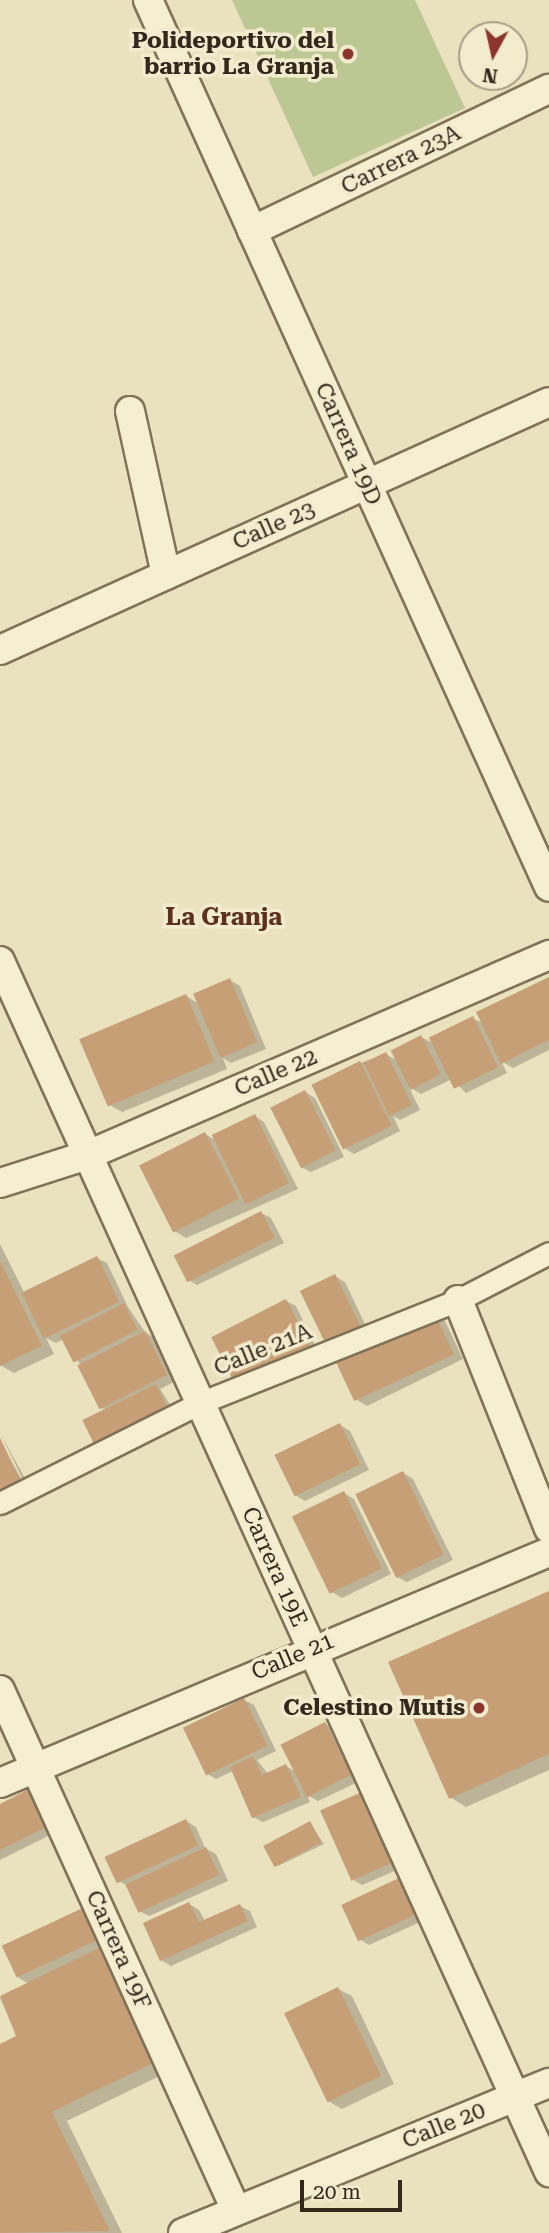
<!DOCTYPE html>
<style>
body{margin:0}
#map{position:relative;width:549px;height:2233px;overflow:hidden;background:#eae1bf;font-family:"Roboto Serif",serif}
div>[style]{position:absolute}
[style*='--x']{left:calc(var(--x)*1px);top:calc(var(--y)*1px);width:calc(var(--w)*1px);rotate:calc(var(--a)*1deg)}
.green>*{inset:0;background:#bcc794}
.shadow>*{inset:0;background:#0003}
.building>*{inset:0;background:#c69f77;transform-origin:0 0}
.roads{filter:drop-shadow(2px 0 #817258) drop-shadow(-2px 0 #817258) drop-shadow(0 2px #817258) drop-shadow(0 -2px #817258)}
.pedestrian>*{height:21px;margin:-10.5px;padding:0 10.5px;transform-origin:10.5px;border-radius:10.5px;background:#f6eed1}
.minor>*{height:28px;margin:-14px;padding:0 14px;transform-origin:14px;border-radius:14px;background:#f6eed1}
.dots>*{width:19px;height:19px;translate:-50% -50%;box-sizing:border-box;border:4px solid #f2ebce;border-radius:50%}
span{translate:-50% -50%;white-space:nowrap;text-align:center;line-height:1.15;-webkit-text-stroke:7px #f2ebce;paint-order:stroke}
.poi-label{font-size:23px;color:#32291c;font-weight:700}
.right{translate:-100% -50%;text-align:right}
.street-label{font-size:23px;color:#32291c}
.neighbourhood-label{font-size:24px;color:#5c311e;font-weight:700}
.north{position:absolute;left:458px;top:21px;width:70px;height:70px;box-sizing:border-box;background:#f2ebce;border:2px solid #a59d87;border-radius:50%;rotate:188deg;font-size:19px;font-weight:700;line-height:28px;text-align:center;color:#32291c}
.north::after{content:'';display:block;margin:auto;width:24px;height:32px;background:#8c352d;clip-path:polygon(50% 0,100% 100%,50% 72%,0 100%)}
.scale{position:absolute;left:300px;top:2180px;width:102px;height:32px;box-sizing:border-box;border:4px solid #32291c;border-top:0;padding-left:9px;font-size:21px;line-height:24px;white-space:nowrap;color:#32291c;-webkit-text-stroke:5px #f2ebce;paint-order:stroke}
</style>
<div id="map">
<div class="green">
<div style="clip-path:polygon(232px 0,415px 0,465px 108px,313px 177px)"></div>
</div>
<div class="shadow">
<div style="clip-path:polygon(549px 979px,549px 1050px,513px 1068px,501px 1061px,507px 1073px,466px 1093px,452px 1079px,421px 1094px,409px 1087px,420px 1110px,400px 1120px,393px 1116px,400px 1131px,354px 1154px,344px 1148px,360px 1063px,386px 1054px,398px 1061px,421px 1037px,435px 1044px,473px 1018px,484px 1024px)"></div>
<div style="clip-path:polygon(230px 980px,240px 986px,266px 1049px,231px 1063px,223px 1058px,227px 1069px,122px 1112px,108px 1104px,186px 996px,199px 1004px)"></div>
<div style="clip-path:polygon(305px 1092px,315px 1098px,344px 1157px,311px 1172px,301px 1167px)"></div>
<div style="clip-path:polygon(255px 1116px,264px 1122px,298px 1189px,186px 1238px,173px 1230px,205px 1134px,217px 1141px)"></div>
<div style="clip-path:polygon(261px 1213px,271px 1218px,284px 1243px,197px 1285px,187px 1279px)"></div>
<div style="clip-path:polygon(0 1244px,24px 1292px,97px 1258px,107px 1263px,128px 1307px,145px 1332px,155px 1338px,176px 1381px,160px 1389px,179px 1419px,99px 1408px,80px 1364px,62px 1340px,56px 1343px,46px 1338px,54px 1354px,14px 1373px,0 1365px)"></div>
<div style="clip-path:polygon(335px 1276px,345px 1282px,372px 1339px,340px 1354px)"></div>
<div style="clip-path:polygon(286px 1301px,296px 1306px,320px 1356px,247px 1391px)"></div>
<div style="clip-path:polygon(434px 1314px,444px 1319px,463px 1359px,367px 1406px,357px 1400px)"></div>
<div style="clip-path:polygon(340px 1425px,350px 1431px,369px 1470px,305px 1501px,295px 1495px)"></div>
<div style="clip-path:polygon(0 1433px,32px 1491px,0 1506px,0 1442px,29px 1492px)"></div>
<div style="clip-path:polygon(403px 1473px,413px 1479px,453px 1560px,407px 1582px,397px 1577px)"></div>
<div style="clip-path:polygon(344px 1493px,354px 1499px,391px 1574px,342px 1598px,332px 1592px)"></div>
<div style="clip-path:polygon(549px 1593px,549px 1770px,466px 1807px,450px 1797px)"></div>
<div style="clip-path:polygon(244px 1700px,254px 1705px,276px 1751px,257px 1760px,268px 1774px,286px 1766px,296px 1772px,325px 1724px,335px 1729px,360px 1781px,318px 1801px,307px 1795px,310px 1802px,263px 1822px,253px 1817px,233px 1771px,216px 1779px,206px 1773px)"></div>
<div style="clip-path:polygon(29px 1791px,39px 1797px,56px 1832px,0 1860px,0 1805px)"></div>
<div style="clip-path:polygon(323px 1811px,404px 1867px,362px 1885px,352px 1879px)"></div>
<div style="clip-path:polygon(186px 1821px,196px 1827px,205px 1848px,216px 1854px,228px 1881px,149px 1916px,139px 1911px,128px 1886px,117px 1880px)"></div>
<div style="clip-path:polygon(310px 1823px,324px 1844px,278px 1866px,273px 1863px)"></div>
<div style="clip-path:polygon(401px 1879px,427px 1919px,369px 1945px,359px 1939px)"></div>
<div style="clip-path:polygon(189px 1904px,199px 1910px,205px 1921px,240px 1906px,250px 1911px,257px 1927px,171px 1966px,161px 1960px)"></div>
<div style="clip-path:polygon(87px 1908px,111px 1944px,99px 1950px,115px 1959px,170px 2071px,67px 2121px,122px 2233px,0 2233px,0 2046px,18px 2037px,0 1998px,29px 1984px,19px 1978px,4px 1948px)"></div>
<div style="clip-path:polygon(338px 1989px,352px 1996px,394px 2084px,342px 2109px,328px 2101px)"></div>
</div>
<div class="building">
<div style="clip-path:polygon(549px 977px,549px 1040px,501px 1064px,476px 1012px)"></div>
<div style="left:230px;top:978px;width:70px;height:40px;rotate:67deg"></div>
<div style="left:186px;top:994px;width:73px;height:116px;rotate:67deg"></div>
<div style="left:473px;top:1016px;width:57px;height:49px;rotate:64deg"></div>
<div style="left:421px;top:1035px;width:44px;height:34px;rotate:63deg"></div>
<div style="left:386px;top:1052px;width:59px;height:25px;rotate:64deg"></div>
<div style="left:360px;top:1061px;width:72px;height:54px;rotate:64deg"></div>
<div style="left:305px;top:1090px;width:68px;height:39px;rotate:63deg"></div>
<div style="left:255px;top:1114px;width:77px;height:48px;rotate:64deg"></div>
<div style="left:205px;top:1132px;width:75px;height:74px;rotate:63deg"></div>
<div style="left:261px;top:1211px;width:30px;height:98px;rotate:63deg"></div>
<div style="left:97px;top:1256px;width:51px;height:84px;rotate:64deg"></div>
<div style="clip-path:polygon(0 1261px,42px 1346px,0 1366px)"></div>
<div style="left:335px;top:1274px;width:66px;height:39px;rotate:64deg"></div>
<div style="left:286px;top:1299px;width:57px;height:84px;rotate:63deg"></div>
<div style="left:124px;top:1303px;width:30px;height:72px;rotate:63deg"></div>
<div style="left:434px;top:1312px;width:47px;height:110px;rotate:65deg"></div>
<div style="left:145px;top:1331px;width:49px;height:76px;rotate:63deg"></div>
<div style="left:156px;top:1384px;width:32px;height:82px;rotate:64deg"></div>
<div style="left:340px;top:1423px;width:46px;height:73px;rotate:64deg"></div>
<div style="clip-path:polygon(0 1438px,23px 1485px,0 1497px)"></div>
<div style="left:403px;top:1471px;width:93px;height:53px;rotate:64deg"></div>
<div style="left:344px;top:1491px;width:86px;height:58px;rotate:64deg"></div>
<div style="clip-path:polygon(549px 1591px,549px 1754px,449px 1799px,388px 1662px)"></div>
<div style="left:244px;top:1698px;width:53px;height:68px;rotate:64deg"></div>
<div style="left:325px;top:1722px;width:59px;height:50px;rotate:63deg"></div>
<div style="clip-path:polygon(253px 1756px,262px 1775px,286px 1764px,301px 1797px,252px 1818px,230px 1767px)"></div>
<div style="clip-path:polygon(29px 1789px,47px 1827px,0 1850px,0 1804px)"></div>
<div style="left:364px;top:1791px;width:77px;height:48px;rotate:66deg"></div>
<div style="left:186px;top:1819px;width:29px;height:90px;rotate:65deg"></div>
<div style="left:310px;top:1821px;width:24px;height:53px;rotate:62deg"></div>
<div style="left:206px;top:1847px;width:31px;height:89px;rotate:65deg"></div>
<div style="left:401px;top:1877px;width:40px;height:66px;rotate:65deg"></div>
<div style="clip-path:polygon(189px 1902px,199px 1922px,240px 1904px,248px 1921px,160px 1961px,143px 1923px)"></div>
<div style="left:87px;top:1906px;width:35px;height:94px;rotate:65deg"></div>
<div style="clip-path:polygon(99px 1948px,155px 2062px,52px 2112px,110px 2231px,0 2233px,0 2044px,16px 2036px,0 1996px)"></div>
<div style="left:338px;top:1987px;width:99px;height:60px;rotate:64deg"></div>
</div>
<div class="roads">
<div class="pedestrian">
<div style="--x:0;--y:1503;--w:226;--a:-26.6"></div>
<div style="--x:202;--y:1402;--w:276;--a:-21.7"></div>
<div style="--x:458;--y:1300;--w:102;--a:-27.3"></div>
</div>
<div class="minor">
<div style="--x:148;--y:0;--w:973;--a:65.67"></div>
<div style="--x:252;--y:231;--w:329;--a:-25.6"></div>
<div style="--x:130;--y:411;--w:168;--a:77.6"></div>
<div style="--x:0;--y:650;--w:602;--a:-24.31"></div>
<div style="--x:0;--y:961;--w:1330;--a:65.61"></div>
<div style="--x:0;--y:1183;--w:92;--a:-17.7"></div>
<div style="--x:88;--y:1155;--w:503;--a:-23.45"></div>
<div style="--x:458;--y:1300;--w:246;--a:68.3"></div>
<div style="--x:0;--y:1690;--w:571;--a:65.59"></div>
<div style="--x:0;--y:1783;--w:596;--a:-22.82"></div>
<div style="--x:183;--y:2233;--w:396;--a:-22.3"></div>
</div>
</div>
<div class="dots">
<div style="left:348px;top:54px;background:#8c352d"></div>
<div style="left:479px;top:1708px;background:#8c352d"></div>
</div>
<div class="poi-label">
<span class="right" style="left:334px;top:54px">Polideportivo del<br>barrio La Granja</span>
<span class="right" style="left:465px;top:1708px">Celestino Mutis</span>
</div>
<div class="street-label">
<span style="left:401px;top:160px;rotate:-26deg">Carrera 23A</span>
<span style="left:348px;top:444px;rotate:66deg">Carrera 19D</span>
<span style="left:274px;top:526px;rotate:-24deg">Calle 23</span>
<span style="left:276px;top:1073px;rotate:-23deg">Calle 22</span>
<span style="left:263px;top:1350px;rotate:-22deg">Calle 21A</span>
<span style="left:274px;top:1567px;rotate:66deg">Carrera 19E</span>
<span style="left:293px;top:1657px;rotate:-23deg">Calle 21</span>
<span style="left:118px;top:1950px;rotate:66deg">Carrera 19F</span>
<span style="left:444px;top:2126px;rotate:-22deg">Calle 20</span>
</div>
<div class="neighbourhood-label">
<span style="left:224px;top:918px">La Granja</span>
</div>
<div class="north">N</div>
<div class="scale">20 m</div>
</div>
